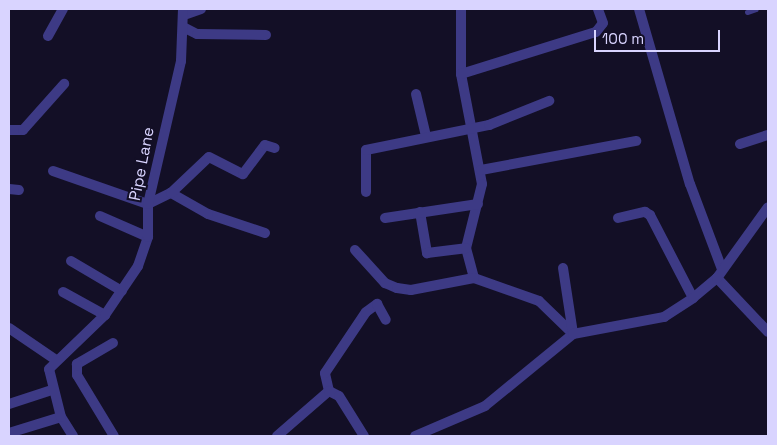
<!DOCTYPE html>
<style>
body{margin:0}
#map{position:relative;width:777px;height:445px;overflow:hidden;background:#130f26;font-family:"Space Grotesk",sans-serif}
div>[style]{position:absolute}
[style*='--x']{left:calc(var(--x)*1px);top:calc(var(--y)*1px);width:calc(var(--w)*1px);rotate:calc(var(--a)*1deg)}
.service>*{height:5px;margin:-2.5px;padding:0 2.5px;transform-origin:2.5px;border-radius:2.5px;background:#3d3a85}
.minor>*{height:10px;margin:-5px;padding:0 5px;transform-origin:5px;border-radius:5px;background:#3d3a85}
span{translate:-50% -50%;white-space:nowrap;text-align:center;line-height:1.15;-webkit-text-stroke:4px #130f26;paint-order:stroke}
.street-label{font-size:16px;color:#d9d4ff}
.frame{position:absolute;inset:0;border:10px solid #d9d4ff;pointer-events:none}
.scale{position:absolute;left:594px;top:30px;width:126px;height:22px;box-sizing:border-box;border:2px solid #d9d4ff;border-top:0;padding-left:6px;font-size:15px;line-height:18px;white-space:nowrap;color:#d9d4ff;-webkit-text-stroke:4px #130f26;paint-order:stroke}
</style>
<div id="map">
<div class="service">
<div style="--x:747;--y:12;--w:9;--a:-18"></div>
</div>
<div class="minor">
<div style="--x:461;--y:9;--w:65;--a:90"></div>
<div style="--x:461;--y:74;--w:112;--a:79.2"></div>
<div style="--x:482;--y:184;--w:66;--a:104"></div>
<div style="--x:466;--y:248;--w:31;--a:75"></div>
<div style="--x:474;--y:278;--w:69;--a:19.5"></div>
<div style="--x:539;--y:301;--w:47;--a:44.1"></div>
<div style="--x:639;--y:9;--w:182;--a:73.8"></div>
<div style="--x:690;--y:184;--w:91;--a:69.4"></div>
<div style="--x:184;--y:15;--w:18;--a:-19"></div>
<div style="--x:185;--y:28;--w:13;--a:27"></div>
<div style="--x:197;--y:34;--w:69;--a:0.8"></div>
<div style="--x:48;--y:36;--w:31;--a:-61"></div>
<div style="--x:461;--y:74;--w:141;--a:-17.3"></div>
<div style="--x:596;--y:32;--w:11;--a:-52"></div>
<div style="--x:603;--y:23;--w:15;--a:-110"></div>
<div style="--x:416;--y:94;--w:43;--a:76.6"></div>
<div style="--x:9;--y:130;--w:14;--a:0"></div>
<div style="--x:23;--y:130;--w:62;--a:-48.3"></div>
<div style="--x:740;--y:144;--w:29;--a:-18"></div>
<div style="--x:481;--y:170;--w:158;--a:-10.6"></div>
<div style="--x:53;--y:171;--w:101;--a:19.2"></div>
<div style="--x:148;--y:204;--w:25;--a:-26"></div>
<div style="--x:9;--y:189;--w:10;--a:6"></div>
<div style="--x:366;--y:192;--w:42;--a:-90"></div>
<div style="--x:366;--y:150;--w:126;--a:-11.5"></div>
<div style="--x:489;--y:125;--w:65;--a:-21.8"></div>
<div style="--x:420;--y:212;--w:42;--a:80.3"></div>
<div style="--x:427;--y:253;--w:39;--a:-7"></div>
<div style="--x:100;--y:216;--w:52;--a:23.6"></div>
<div style="--x:385;--y:218;--w:94;--a:-8.6"></div>
<div style="--x:618;--y:218;--w:28;--a:-13"></div>
<div style="--x:645;--y:212;--w:6;--a:31"></div>
<div style="--x:650;--y:215;--w:93;--a:62.6"></div>
<div style="--x:265;--y:233;--w:60;--a:-161.6"></div>
<div style="--x:208;--y:214;--w:43;--a:-150.4"></div>
<div style="--x:171;--y:193;--w:52;--a:-43.5"></div>
<div style="--x:209;--y:157;--w:38;--a:27"></div>
<div style="--x:243;--y:174;--w:36;--a:-53"></div>
<div style="--x:265;--y:145;--w:10;--a:17"></div>
<div style="--x:355;--y:250;--w:45;--a:47.7"></div>
<div style="--x:385;--y:283;--w:13;--a:23"></div>
<div style="--x:397;--y:288;--w:14;--a:8"></div>
<div style="--x:411;--y:290;--w:64;--a:-10.8"></div>
<div style="--x:71;--y:261;--w:59;--a:30.5"></div>
<div style="--x:563;--y:268;--w:66;--a:81.3"></div>
<div style="--x:717;--y:278;--w:74;--a:46.6"></div>
<div style="--x:63;--y:292;--w:48;--a:28.7"></div>
<div style="--x:9;--y:328;--w:57;--a:34.2"></div>
<div style="--x:113;--y:343;--w:42;--a:149.7"></div>
<div style="--x:77;--y:364;--w:11;--a:90"></div>
<div style="--x:77;--y:375;--w:71;--a:58.8"></div>
<div style="--x:329;--y:391;--w:18;--a:-103"></div>
<div style="--x:325;--y:373;--w:73;--a:-56.1"></div>
<div style="--x:366;--y:312;--w:14;--a:-36"></div>
<div style="--x:377;--y:304;--w:18;--a:61"></div>
<div style="--x:9;--y:404;--w:45;--a:-18"></div>
<div style="--x:9;--y:433;--w:54;--a:-17.1"></div>
<div style="--x:73;--y:436;--w:22;--a:-122"></div>
<div style="--x:61;--y:417;--w:49;--a:-104"></div>
<div style="--x:49;--y:369;--w:78;--a:-44"></div>
<div style="--x:105;--y:315;--w:59;--a:-56"></div>
<div style="--x:138;--y:266;--w:31;--a:-71"></div>
<div style="--x:148;--y:237;--w:33;--a:-90"></div>
<div style="--x:148;--y:204;--w:147;--a:-77"></div>
<div style="--x:181;--y:61;--w:52;--a:-87.8"></div>
<div style="--x:277;--y:436;--w:69;--a:-40.9"></div>
<div style="--x:329;--y:391;--w:11;--a:27"></div>
<div style="--x:339;--y:396;--w:47;--a:58"></div>
<div style="--x:415;--y:436;--w:76;--a:-23.2"></div>
<div style="--x:485;--y:406;--w:114;--a:-39.3"></div>
<div style="--x:573;--y:334;--w:93;--a:-10.6"></div>
<div style="--x:664;--y:317;--w:35;--a:-33"></div>
<div style="--x:693;--y:298;--w:31;--a:-40"></div>
<div style="--x:717;--y:278;--w:87;--a:-54.3"></div>
</div>
<div class="street-label">
<span style="left:142px;top:164px;rotate:-79deg">Pipe Lane</span>
</div>
<div class="frame"></div>
<div class="scale">100 m</div>
</div>
